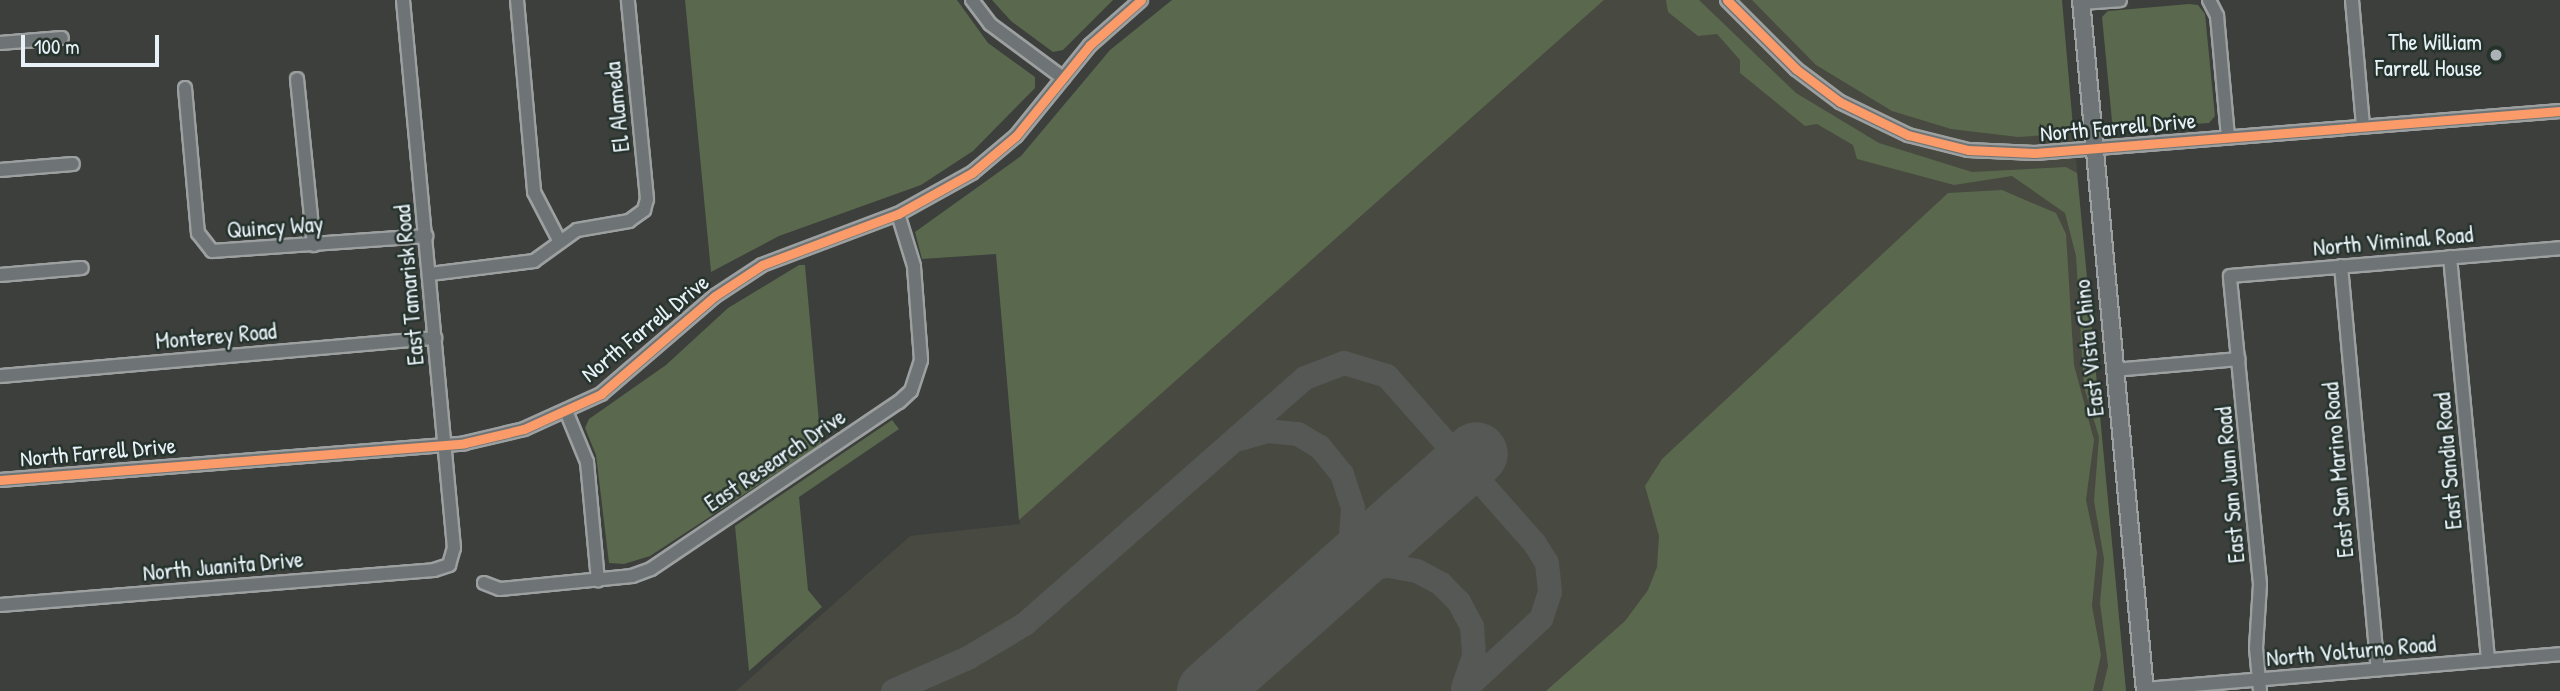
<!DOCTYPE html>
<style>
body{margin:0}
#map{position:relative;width:2560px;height:691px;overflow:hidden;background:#3c3f3b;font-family:"Patrick Hand",sans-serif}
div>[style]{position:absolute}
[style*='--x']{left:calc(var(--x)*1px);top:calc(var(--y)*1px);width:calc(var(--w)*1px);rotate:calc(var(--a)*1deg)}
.built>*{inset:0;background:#484940}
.green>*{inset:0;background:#5a684d}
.taxiway>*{height:24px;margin:-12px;padding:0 12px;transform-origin:12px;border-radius:12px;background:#565856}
.runway>*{height:63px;margin:-31.5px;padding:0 31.5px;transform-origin:31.5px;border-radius:31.5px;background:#565856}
.roads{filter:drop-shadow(2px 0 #9da0a0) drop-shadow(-2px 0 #9da0a0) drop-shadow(0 2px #9da0a0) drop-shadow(0 -2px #9da0a0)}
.minor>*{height:12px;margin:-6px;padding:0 6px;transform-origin:6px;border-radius:6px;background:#6e7475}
.major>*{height:16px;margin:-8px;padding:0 8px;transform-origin:8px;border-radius:8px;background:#6e7475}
.cycleway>*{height:9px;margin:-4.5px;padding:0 4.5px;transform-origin:4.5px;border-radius:4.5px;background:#fa9b69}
.dots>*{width:19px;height:19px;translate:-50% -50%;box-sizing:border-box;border:4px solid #26332d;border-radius:50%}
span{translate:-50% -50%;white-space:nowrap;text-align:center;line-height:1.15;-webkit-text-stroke:5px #26332d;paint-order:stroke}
.poi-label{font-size:23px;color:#e8f1f8}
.right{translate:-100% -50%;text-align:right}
.street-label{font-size:23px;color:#e8f1f8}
.scale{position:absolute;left:21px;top:35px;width:138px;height:32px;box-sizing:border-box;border:4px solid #e8f1f8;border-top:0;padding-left:9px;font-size:21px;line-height:24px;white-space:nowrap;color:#e8f1f8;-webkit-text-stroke:5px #26332d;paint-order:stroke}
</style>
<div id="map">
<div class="built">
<div style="clip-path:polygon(1604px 0,2061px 0,2126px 691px,736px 691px,910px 536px,1020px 524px,996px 254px,1352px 224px)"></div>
</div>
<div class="green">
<div style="clip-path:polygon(685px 0,957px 0,988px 43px,1035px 77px,1035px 88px,973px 151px,921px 185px,779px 236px,711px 272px)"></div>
<div style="clip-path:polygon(992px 0,1113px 0,1063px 50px,1053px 52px,1011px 21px)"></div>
<div style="clip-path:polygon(1172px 0,1604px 0,1019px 520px,996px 254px,922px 259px,915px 232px,1021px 156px,1110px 50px)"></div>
<div style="clip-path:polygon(1666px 0,1699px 0,1796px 93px,1879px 143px,1972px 172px,2066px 167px,2077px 173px,2126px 691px,2102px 691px,2108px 666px,2100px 603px,2104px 559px,2094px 501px,2099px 437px,2084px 387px,2076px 256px,2065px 213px,2012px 176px,1954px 185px,1857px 159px,1853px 145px,1817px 124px,1805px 126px,1740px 73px,1740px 60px,1717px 34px,1698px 36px,1668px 12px)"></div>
<div style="clip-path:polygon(1752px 0,2062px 0,2073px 127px,2064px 134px,2018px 137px,1951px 129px,1892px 111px,1816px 65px)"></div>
<div style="clip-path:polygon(2189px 4px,2198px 5px,2205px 14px,2215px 116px,2209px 123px,2117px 129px,2112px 121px,2102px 17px,2108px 11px)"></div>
<div style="clip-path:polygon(2002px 190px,2056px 213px,2066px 234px,2074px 365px,2094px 440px,2086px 500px,2097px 552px,2092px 606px,2101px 655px,2093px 691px,1546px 691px,1625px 621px,1648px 590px,1657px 567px,1659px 536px,1645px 486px,1662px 459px,1948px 193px)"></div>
<div style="clip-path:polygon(799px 265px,805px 265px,821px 444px,650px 556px,624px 564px,609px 563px,596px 455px,585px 428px,589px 419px,666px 365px,728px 308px)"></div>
<div style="clip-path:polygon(892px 420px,899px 429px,799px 497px,808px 590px,822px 607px,749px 671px,735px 526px)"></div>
</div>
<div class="taxiway">
<div style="--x:1240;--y:439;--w:29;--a:-16"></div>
<div style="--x:1268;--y:431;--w:30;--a:6"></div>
<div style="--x:1298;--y:434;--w:26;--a:31"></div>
<div style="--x:1320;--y:447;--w:35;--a:51"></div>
<div style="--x:1342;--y:474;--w:36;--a:72"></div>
<div style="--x:1353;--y:508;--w:30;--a:94"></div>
<div style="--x:1351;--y:538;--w:30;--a:111"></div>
<div style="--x:1340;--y:566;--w:32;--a:129"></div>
<div style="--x:1327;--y:587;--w:37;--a:-27"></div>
<div style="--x:1360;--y:570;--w:29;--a:-8"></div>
<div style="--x:1389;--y:566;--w:28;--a:10"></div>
<div style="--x:1417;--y:571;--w:27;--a:28"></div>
<div style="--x:1441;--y:584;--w:25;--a:45"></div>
<div style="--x:1459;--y:602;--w:27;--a:62"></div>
<div style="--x:1472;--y:626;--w:30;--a:86"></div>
<div style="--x:1474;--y:656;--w:34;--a:109"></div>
<div style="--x:893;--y:691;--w:82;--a:-23.7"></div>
<div style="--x:968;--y:658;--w:66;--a:-30.8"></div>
<div style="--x:1025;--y:624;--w:373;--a:-41.3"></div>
<div style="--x:1305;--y:378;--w:42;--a:-21"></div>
<div style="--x:1344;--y:363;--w:45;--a:16.8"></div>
<div style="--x:1387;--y:376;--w:224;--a:48.6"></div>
<div style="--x:1535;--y:544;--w:22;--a:58"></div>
<div style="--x:1547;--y:563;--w:29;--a:84"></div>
<div style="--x:1550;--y:592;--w:28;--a:108"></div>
<div style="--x:1541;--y:619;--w:106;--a:137.3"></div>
</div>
<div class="runway">
<div style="--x:1208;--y:691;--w:358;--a:-41.6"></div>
</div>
<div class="roads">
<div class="minor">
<div style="--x:517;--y:0;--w:193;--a:84.9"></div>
<div style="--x:534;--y:192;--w:54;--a:62.5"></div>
<div style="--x:972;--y:0;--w:30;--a:53"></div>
<div style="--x:990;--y:24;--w:91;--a:36.5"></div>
<div style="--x:1727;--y:0;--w:98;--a:45"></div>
<div style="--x:1796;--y:69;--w:55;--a:36.9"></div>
<div style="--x:1840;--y:102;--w:76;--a:25.9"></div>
<div style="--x:1908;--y:135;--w:62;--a:14"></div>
<div style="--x:1968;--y:150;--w:67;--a:2.6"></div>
<div style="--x:2035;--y:153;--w:527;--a:-4.57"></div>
<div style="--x:2209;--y:0;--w:18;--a:63"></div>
<div style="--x:2217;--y:16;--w:122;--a:84.8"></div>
<div style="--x:2352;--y:0;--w:126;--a:85"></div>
<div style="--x:2081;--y:3;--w:39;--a:-4"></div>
<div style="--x:0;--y:43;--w:62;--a:-4.6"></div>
<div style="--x:297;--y:79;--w:167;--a:84.2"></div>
<div style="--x:185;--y:88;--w:146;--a:84.9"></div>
<div style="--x:198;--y:233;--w:23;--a:52"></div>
<div style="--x:212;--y:251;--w:215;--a:-4"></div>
<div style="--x:0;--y:170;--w:73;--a:-4.7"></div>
<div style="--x:2450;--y:257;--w:405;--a:84.6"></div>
<div style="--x:2341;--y:266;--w:405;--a:84.8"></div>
<div style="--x:430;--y:274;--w:105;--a:-7.1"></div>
<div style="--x:534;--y:261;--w:53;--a:-35.8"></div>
<div style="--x:577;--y:230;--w:53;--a:-9.8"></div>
<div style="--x:629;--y:221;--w:19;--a:-36"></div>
<div style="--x:644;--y:210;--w:11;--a:-75"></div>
<div style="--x:647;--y:199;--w:200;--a:-95.5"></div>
<div style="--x:0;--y:275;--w:82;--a:-4.9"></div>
<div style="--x:2114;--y:370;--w:125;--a:-5"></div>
<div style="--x:0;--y:376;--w:437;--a:-5"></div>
<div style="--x:566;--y:411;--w:55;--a:67.6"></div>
<div style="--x:587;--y:462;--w:119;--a:84.7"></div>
<div style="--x:0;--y:480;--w:466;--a:-4.5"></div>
<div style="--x:465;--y:443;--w:61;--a:-13.3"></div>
<div style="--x:524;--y:429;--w:85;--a:-24.4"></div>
<div style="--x:601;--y:394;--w:150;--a:-40.7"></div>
<div style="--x:715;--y:296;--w:56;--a:-33.4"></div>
<div style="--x:762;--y:265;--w:145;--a:-20.6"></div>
<div style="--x:898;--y:214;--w:85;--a:-29"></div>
<div style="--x:972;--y:173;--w:57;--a:-40.1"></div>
<div style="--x:1016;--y:136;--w:117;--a:-50.9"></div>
<div style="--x:1090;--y:45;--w:68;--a:-41.4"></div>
<div style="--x:484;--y:583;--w:17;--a:21"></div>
<div style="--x:500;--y:589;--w:133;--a:-5.6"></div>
<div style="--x:632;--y:576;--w:20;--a:-20"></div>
<div style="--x:651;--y:569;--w:299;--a:-34"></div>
<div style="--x:899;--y:402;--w:16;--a:-43"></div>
<div style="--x:911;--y:391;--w:33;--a:-72"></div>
<div style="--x:921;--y:360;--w:94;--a:-94.3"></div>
<div style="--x:914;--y:266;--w:54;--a:-107.1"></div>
<div style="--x:0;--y:605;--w:435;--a:-4.6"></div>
<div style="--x:434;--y:570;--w:16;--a:-18"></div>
<div style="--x:449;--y:565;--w:18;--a:-74"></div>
<div style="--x:454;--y:548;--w:550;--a:-95.32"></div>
<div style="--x:2145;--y:689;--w:416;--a:-4.8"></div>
<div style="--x:2260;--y:691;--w:43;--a:-95.3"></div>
<div style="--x:2256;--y:648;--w:64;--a:-86.4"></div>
<div style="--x:2260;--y:584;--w:309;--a:-95.6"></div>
<div style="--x:2230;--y:276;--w:331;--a:-4.8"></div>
</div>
<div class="major">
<div style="--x:2081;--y:0;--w:694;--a:84.71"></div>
</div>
</div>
<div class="cycleway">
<div style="--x:1727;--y:0;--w:98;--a:45"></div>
<div style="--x:1796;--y:69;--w:55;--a:36.9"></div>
<div style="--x:1840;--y:102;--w:76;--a:25.9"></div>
<div style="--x:1908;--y:135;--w:62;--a:14"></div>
<div style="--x:1968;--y:150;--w:67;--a:2.6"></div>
<div style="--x:2035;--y:153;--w:527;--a:-4.57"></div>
<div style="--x:0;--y:480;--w:466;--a:-4.5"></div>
<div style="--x:465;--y:443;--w:61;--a:-13.3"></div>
<div style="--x:524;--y:429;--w:85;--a:-24.4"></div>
<div style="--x:601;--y:394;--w:150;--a:-40.7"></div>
<div style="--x:715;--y:296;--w:56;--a:-33.4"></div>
<div style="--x:762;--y:265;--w:145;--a:-20.6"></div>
<div style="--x:898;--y:214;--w:85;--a:-29"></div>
<div style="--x:972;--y:173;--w:57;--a:-40.1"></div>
<div style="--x:1016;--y:136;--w:117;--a:-50.9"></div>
<div style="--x:1090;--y:45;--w:68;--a:-41.4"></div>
</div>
<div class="dots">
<div style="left:2496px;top:55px;background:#acb3b6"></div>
</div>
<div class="poi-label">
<span class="right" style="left:2482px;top:55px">The William<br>Farrell House</span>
</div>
<div class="street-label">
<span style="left:617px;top:107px;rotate:-96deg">El Alameda</span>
<span style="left:2118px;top:127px;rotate:-5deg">North Farrell Drive</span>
<span style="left:275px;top:227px;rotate:-4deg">Quincy Way</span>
<span style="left:2393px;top:241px;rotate:-5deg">North Viminal Road</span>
<span style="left:409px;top:285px;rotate:-95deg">East Tamarisk Road</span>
<span style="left:645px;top:328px;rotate:-39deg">North Farrell Drive</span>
<span style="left:216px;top:336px;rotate:-5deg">Monterey Road</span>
<span style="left:2089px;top:348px;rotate:-96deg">East Vista Chino</span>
<span style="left:98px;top:452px;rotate:-5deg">North Farrell Drive</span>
<span style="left:775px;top:460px;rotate:-34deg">East Research Drive</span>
<span style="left:2448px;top:461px;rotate:-95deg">East Sandia Road</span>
<span style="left:2338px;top:470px;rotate:-95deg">East San Marino Road</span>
<span style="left:2230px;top:485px;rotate:-95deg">East San Juan Road</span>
<span style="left:223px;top:566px;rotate:-5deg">North Juanita Drive</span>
<span style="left:2351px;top:651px;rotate:-5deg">North Volturno Road</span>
</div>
<div class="scale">100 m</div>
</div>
